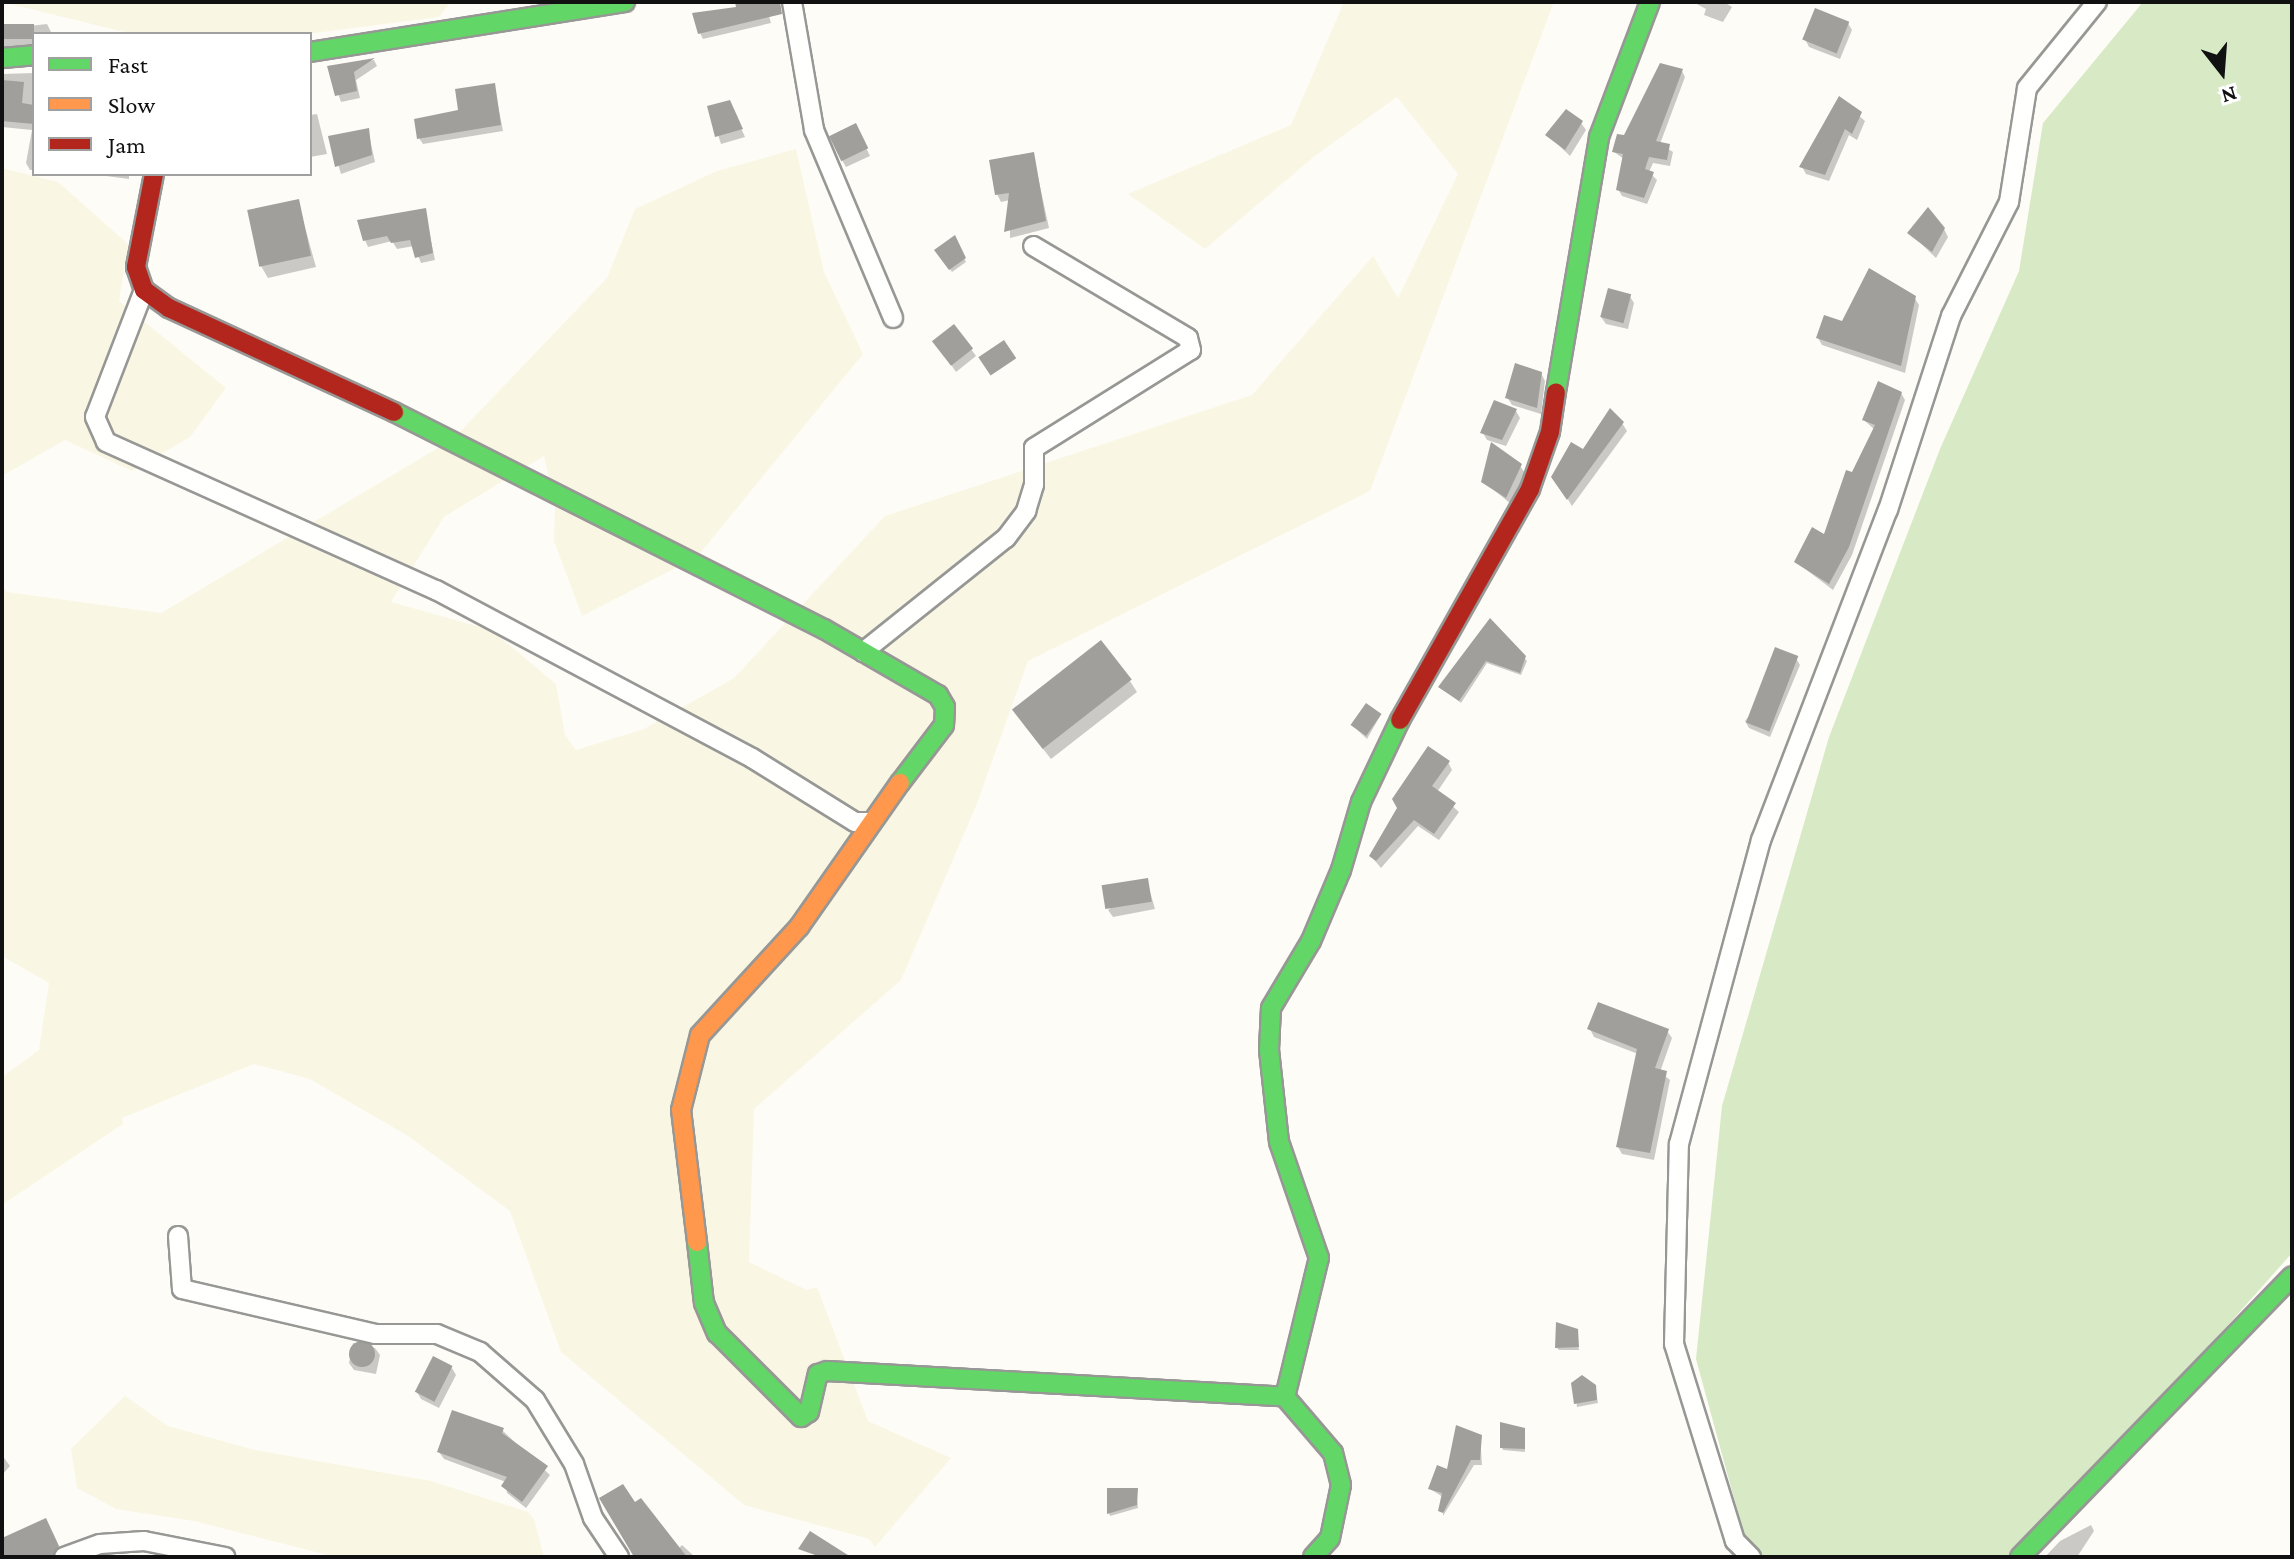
<!DOCTYPE html>
<style>
body{margin:0}
#map{position:relative;width:2294px;height:1559px;overflow:hidden;background:#fdfcf7;font-family:"Crimson Pro",serif}
div>[style]{position:absolute}
[style*='--x']{left:calc(var(--x)*1px);top:calc(var(--y)*1px);width:calc(var(--w)*1px);rotate:calc(var(--a)*1deg)}
.farmland>*{inset:0;background:#f9f7e4}
.forest>*{inset:0;background:#d8eac5}
.shadow>*{inset:0;background:#0003}
.building>*{inset:0;background:#a19f9c;transform-origin:0 0}
.round{border-radius:50%}
.roads{filter:drop-shadow(2px 0 #979795) drop-shadow(-2px 0 #979795) drop-shadow(0 2px #979795) drop-shadow(0 -2px #979795)}
.street>*{height:18px;margin:-9px;padding:0 9px;transform-origin:9px;border-radius:9px;background:#fffffe}
.fast>*{height:18px;margin:-9px;padding:0 9px;transform-origin:9px;border-radius:9px;background:#63d668}
.slow>*{height:18px;margin:-9px;padding:0 9px;transform-origin:9px;border-radius:9px;background:#ff974d}
.jam>*{height:18px;margin:-9px;padding:0 9px;transform-origin:9px;border-radius:9px;background:#b3261e}
span{translate:-50% -50%;white-space:nowrap;text-align:center;line-height:1.15;-webkit-text-stroke:8px #fff;paint-order:stroke}
.frame{position:absolute;inset:0;border:4px solid #111;pointer-events:none}
.legend{position:absolute;left:32px;top:32px;width:280px;height:144px;box-sizing:border-box;background:#fff;border:2px solid #a0a0a0;margin:0;padding:10px 14px;list-style:none;font-size:24px;color:#111}
.legend li{display:flex;align-items:center;gap:16px;height:40px}
.legend b{width:40px;border:2px solid #a0a0a0}
.north{position:absolute;left:2182px;top:32px;width:80px;height:80px;-webkit-text-stroke:6px #fff;paint-order:stroke;rotate:163deg;font-size:22px;font-weight:700;line-height:32px;text-align:center;color:#111}
.north::after{content:'';display:block;margin:auto;width:28px;height:36px;background:#111;clip-path:polygon(50% 0,100% 100%,50% 72%,0 100%)}
</style>
<div id="map">
<div class="farmland">
<div style="clip-path:polygon(2px 2px,451px 2px,439px 17px,307px 34px,132px 34px)"></div>
<div style="clip-path:polygon(1344px 2px,1554px 2px,1370px 491px,1028px 661px,976px 806px,901px 980px,754px 1109px,749px 1262px,807px 1290px,817px 1287px,868px 1421px,951px 1458px,875px 1547px,869px 1539px,744px 1505px,561px 1352px,510px 1211px,408px 1136px,310px 1079px,254px 1064px,122px 1118px,123px 1124px,2px 1205px,2px 1077px,39px 1050px,49px 983px,2px 956px,2px 586px,7px 592px,161px 613px,453px 439px,607px 278px,635px 209px,717px 171px,796px 149px,824px 272px,863px 354px,697px 557px,582px 616px,554px 541px,555px 504px,544px 456px,444px 517px,391px 602px,491px 630px,556px 684px,565px 735px,576px 750px,644px 729px,734px 678px,885px 516px,1252px 395px,1373px 256px,1398px 298px,1458px 174px,1397px 97px,1316px 155px,1205px 249px,1128px 194px,1291px 125px)"></div>
<div style="clip-path:polygon(2px 168px,58px 182px,128px 244px,119px 301px,226px 388px,190px 437px,132px 471px,65px 440px,2px 476px)"></div>
<div style="clip-path:polygon(125px 1396px,168px 1426px,255px 1450px,431px 1481px,528px 1512px,534px 1519px,544px 1557px,335px 1557px,194px 1521px,116px 1509px,77px 1488px,71px 1449px)"></div>
</div>
<div class="forest">
<div style="clip-path:polygon(2143px 2px,2292px 2px,2292px 1253px,2022px 1557px,1750px 1557px,1696px 1359px,1722px 1106px,1829px 737px,1940px 449px,2019px 271px,2043px 123px)"></div>
</div>
<div class="shadow">
<div style="clip-path:polygon(737px 2px,765px 2px,771px 23px,703px 39px,700px 33px,739px 9px)"></div>
<div style="clip-path:polygon(1693px 2px,1724px 2px,1732px 7px,1723px 22px,1704px 15px,1706px 9px)"></div>
<div style="clip-path:polygon(1848px 23px,1852px 30px,1840px 59px,1809px 47px,1805px 39px)"></div>
<div style="clip-path:polygon(47px 24px,52px 34px,34px 34px,34px 48px,2px 51px,2px 29px)"></div>
<div style="clip-path:polygon(374px 60px,377px 66px,356px 80px,360px 98px,341px 102px,329px 67px)"></div>
<div style="clip-path:polygon(1682px 71px,1685px 77px,1660px 144px,1673px 152px,1670px 166px,1653px 163px,1649px 172px,1657px 180px,1647px 204px,1622px 196px,1618px 189px,1624px 159px,1614px 152px)"></div>
<div style="clip-path:polygon(34px 73px,34px 170px,30px 170px,26px 163px,32px 130px,2px 127px,2px 74px)"></div>
<div style="clip-path:polygon(494px 85px,503px 131px,423px 144px,419px 138px)"></div>
<div style="clip-path:polygon(1840px 99px,1865px 121px,1857px 140px,1849px 135px,1829px 181px,1806px 174px,1802px 167px)"></div>
<div style="clip-path:polygon(709px 107px,733px 110px,745px 137px,721px 144px)"></div>
<div style="clip-path:polygon(317px 114px,327px 154px,310px 157px,310px 115px)"></div>
<div style="clip-path:polygon(1581px 123px,1586px 130px,1570px 156px,1548px 135px)"></div>
<div style="clip-path:polygon(368px 130px,375px 162px,341px 174px,330px 137px)"></div>
<div style="clip-path:polygon(859px 133px,870px 156px,846px 167px,842px 160px)"></div>
<div style="clip-path:polygon(1033px 154px,1049px 228px,1010px 238px,1010px 200px,1001px 202px,997px 194px)"></div>
<div style="clip-path:polygon(91px 174px,129px 174px,129px 179px)"></div>
<div style="clip-path:polygon(298px 202px,316px 267px,268px 278px,261px 266px)"></div>
<div style="clip-path:polygon(425px 211px,435px 260px,421px 263px,414px 246px,397px 249px,392px 241px,368px 247px,365px 240px)"></div>
<div style="clip-path:polygon(1944px 229px,1948px 237px,1936px 258px,1910px 233px)"></div>
<div style="clip-path:polygon(954px 238px,966px 262px,952px 272px,937px 251px)"></div>
<div style="clip-path:polygon(1629px 295px,1634px 303px,1628px 329px,1606px 324px,1601px 317px)"></div>
<div style="clip-path:polygon(1914px 297px,1919px 305px,1905px 373px,1822px 345px,1818px 338px)"></div>
<div style="clip-path:polygon(971px 349px,976px 356px,956px 372px,941px 350px)"></div>
<div style="clip-path:polygon(1541px 373px,1545px 381px,1541px 414px,1512px 405px,1507px 397px)"></div>
<div style="clip-path:polygon(1901px 393px,1905px 400px,1852px 555px,1833px 590px,1796px 562px,1826px 537px,1875px 430px,1864px 420px)"></div>
<div style="clip-path:polygon(1516px 411px,1520px 418px,1506px 446px,1487px 440px,1483px 433px)"></div>
<div style="clip-path:polygon(1622px 423px,1627px 431px,1572px 506px,1554px 477px)"></div>
<div style="clip-path:polygon(1520px 466px,1525px 473px,1511px 504px,1483px 481px)"></div>
<div style="clip-path:polygon(1491px 621px,1527px 661px,1521px 675px,1487px 663px,1461px 703px,1441px 687px)"></div>
<div style="clip-path:polygon(1796px 658px,1800px 665px,1770px 737px,1749px 728px,1745px 721px)"></div>
<div style="clip-path:polygon(1130px 681px,1137px 692px,1051px 759px,1022px 722px)"></div>
<div style="clip-path:polygon(1380px 716px,1367px 739px,1352px 725px)"></div>
<div style="clip-path:polygon(1448px 762px,1452px 770px,1437px 792px,1459px 812px,1439px 840px,1418px 826px,1381px 868px,1371px 856px)"></div>
<div style="clip-path:polygon(1147px 881px,1155px 909px,1113px 917px,1108px 910px)"></div>
<div style="clip-path:polygon(1590px 1029px,1667px 1031px,1672px 1038px,1660px 1072px,1670px 1080px,1654px 1160px,1622px 1154px,1618px 1147px,1638px 1054px,1594px 1037px)"></div>
<div style="clip-path:polygon(1576px 1331px,1579px 1350px,1559px 1350px,1557px 1348px)"></div>
<div style="clip-path:polygon(353px 1343px,375px 1348px,380px 1355px,376px 1374px,354px 1370px,349px 1363px)"></div>
<div style="clip-path:polygon(452px 1368px,456px 1375px,439px 1408px,421px 1399px,417px 1392px)"></div>
<div style="clip-path:polygon(1574px 1384px,1595px 1387px,1598px 1403px,1577px 1407px)"></div>
<div style="clip-path:polygon(502px 1430px,550px 1475px,526px 1508px,507px 1493px,506px 1482px,444px 1459px,439px 1452px)"></div>
<div style="clip-path:polygon(1524px 1430px,1525px 1452px,1503px 1450px,1502px 1447px)"></div>
<div style="clip-path:polygon(1480px 1436px,1482px 1465px,1474px 1465px,1443px 1516px,1443px 1497px,1430px 1489px)"></div>
<div style="clip-path:polygon(2px 1455px,10px 1466px,2px 1475px)"></div>
<div style="clip-path:polygon(1136px 1490px,1138px 1508px,1110px 1516px,1109px 1513px)"></div>
<div style="clip-path:polygon(634px 1505px,678px 1549px,682px 1545px,695px 1557px,637px 1557px)"></div>
<div style="clip-path:polygon(2091px 1525px,2094px 1531px,2077px 1557px,2045px 1557px,2060px 1541px)"></div>
</div>
<div class="building">
<div style="clip-path:polygon(735px 2px,780px 2px,782px 14px,698px 34px,692px 13px,736px 7px)"></div>
<div style="left:1815px;top:8px;width:37px;height:34px;rotate:22deg"></div>
<div style="left:34px;top:24px;width:15px;height:32px;rotate:90deg"></div>
<div style="clip-path:polygon(375px 58px,354px 72px,357px 91px,335px 96px,327px 66px)"></div>
<div style="clip-path:polygon(1660px 63px,1683px 69px,1656px 141px,1670px 144px,1667px 160px,1649px 157px,1645px 169px,1654px 172px,1644px 198px,1616px 190px,1623px 154px,1612px 152px,1617px 134px,1624px 135px)"></div>
<div style="clip-path:polygon(2px 80px,24px 82px,22px 103px,34px 105px,34px 124px,2px 121px)"></div>
<div style="clip-path:polygon(495px 83px,501px 125px,417px 139px,414px 119px,458px 110px,455px 89px)"></div>
<div style="clip-path:polygon(1839px 96px,1862px 112px,1852px 134px,1845px 129px,1825px 175px,1799px 167px)"></div>
<div style="clip-path:polygon(730px 100px,743px 129px,715px 137px,707px 106px)"></div>
<div style="clip-path:polygon(1566px 109px,1583px 121px,1565px 150px,1545px 135px)"></div>
<div style="left:856px;top:123px;width:28px;height:30px;rotate:64deg"></div>
<div style="clip-path:polygon(369px 128px,372px 155px,335px 167px,328px 136px)"></div>
<div style="clip-path:polygon(1034px 152px,1046px 221px,1004px 232px,1009px 193px,995px 195px,989px 160px)"></div>
<div style="left:299px;top:199px;width:58px;height:53px;rotate:78deg"></div>
<div style="clip-path:polygon(1928px 207px,1945px 228px,1932px 252px,1907px 233px)"></div>
<div style="clip-path:polygon(426px 208px,433px 253px,415px 258px,410px 240px,391px 243px,387px 236px,363px 241px,357px 220px)"></div>
<div style="clip-path:polygon(955px 235px,966px 258px,949px 270px,934px 250px)"></div>
<div style="clip-path:polygon(1869px 268px,1916px 296px,1901px 366px,1816px 338px,1824px 315px,1842px 321px)"></div>
<div style="left:1608px;top:288px;width:24px;height:30px;rotate:15deg"></div>
<div style="left:954px;top:324px;width:31px;height:28px;rotate:52deg"></div>
<div style="left:1004px;top:340px;width:22px;height:31px;rotate:56deg"></div>
<div style="clip-path:polygon(1515px 363px,1542px 372px,1537px 408px,1505px 398px)"></div>
<div style="clip-path:polygon(1878px 381px,1902px 392px,1849px 547px,1829px 584px,1794px 562px,1812px 527px,1824px 534px,1846px 470px,1852px 472px,1875px 425px,1862px 420px)"></div>
<div style="clip-path:polygon(1494px 400px,1517px 409px,1502px 440px,1480px 433px)"></div>
<div style="clip-path:polygon(1610px 408px,1624px 422px,1567px 500px,1551px 477px,1571px 442px,1583px 449px)"></div>
<div style="clip-path:polygon(1491px 442px,1522px 464px,1506px 498px,1481px 482px)"></div>
<div style="clip-path:polygon(1490px 618px,1526px 656px,1520px 673px,1486px 661px,1459px 701px,1438px 687px)"></div>
<div style="left:1101px;top:640px;width:50px;height:113px;rotate:52deg"></div>
<div style="left:1775px;top:647px;width:25px;height:81px;rotate:21deg"></div>
<div style="left:1366px;top:703px;width:19px;height:27px;rotate:35deg"></div>
<div style="clip-path:polygon(1428px 746px,1450px 761px,1432px 786px,1456px 803px,1434px 834px,1414px 820px,1376px 861px,1369px 856px,1397px 808px,1392px 799px)"></div>
<div style="left:1148px;top:878px;width:24px;height:47px;rotate:81deg"></div>
<div style="clip-path:polygon(1598px 1002px,1669px 1029px,1655px 1068px,1667px 1071px,1650px 1153px,1616px 1147px,1637px 1049px,1587px 1029px)"></div>
<div style="clip-path:polygon(1556px 1322px,1578px 1329px,1579px 1347px,1555px 1348px)"></div>
<div class="round" style="left:349px;top:1341px;width:26px;height:26px"></div>
<div style="left:433px;top:1356px;width:22px;height:40px;rotate:27deg"></div>
<div style="clip-path:polygon(1582px 1375px,1596px 1385px,1597px 1400px,1574px 1404px,1571px 1383px)"></div>
<div style="clip-path:polygon(452px 1410px,504px 1428px,502px 1433px,548px 1466px,522px 1502px,501px 1486px,507px 1477px,437px 1452px)"></div>
<div style="clip-path:polygon(1500px 1422px,1525px 1428px,1525px 1449px,1500px 1448px)"></div>
<div style="clip-path:polygon(1456px 1425px,1482px 1435px,1480px 1460px,1471px 1460px,1443px 1513px,1438px 1511px,1442px 1493px,1428px 1489px,1437px 1465px,1447px 1469px)"></div>
<div style="clip-path:polygon(623px 1484px,635px 1502px,641px 1498px,687px 1557px,634px 1557px,599px 1498px)"></div>
<div style="clip-path:polygon(1107px 1488px,1138px 1488px,1137px 1505px,1107px 1514px)"></div>
<div style="clip-path:polygon(46px 1518px,59px 1546px,52px 1557px,2px 1557px,2px 1538px)"></div>
<div style="clip-path:polygon(810px 1531px,851px 1557px,821px 1557px,798px 1549px)"></div>
</div>
<div class="roads">
<div class="street">
<div style="--x:792;--y:2;--w:130;--a:80.2"></div>
<div style="--x:814;--y:130;--w:204;--a:67.2"></div>
<div style="--x:144;--y:290;--w:136;--a:111.1"></div>
<div style="--x:95;--y:417;--w:27;--a:66"></div>
<div style="--x:106;--y:442;--w:362;--a:24.2"></div>
<div style="--x:436;--y:590;--w:358;--a:28"></div>
<div style="--x:752;--y:758;--w:121;--a:31.9"></div>
<div style="--x:855;--y:822;--w:15;--a:0"></div>
<div style="--x:863;--y:652;--w:183;--a:-38.6"></div>
<div style="--x:1006;--y:538;--w:34;--a:-53"></div>
<div style="--x:1026;--y:511;--w:27;--a:-73"></div>
<div style="--x:1034;--y:485;--w:37;--a:-90"></div>
<div style="--x:1034;--y:448;--w:185;--a:-32"></div>
<div style="--x:1191;--y:350;--w:12;--a:-104"></div>
<div style="--x:1188;--y:338;--w:180;--a:-149.3"></div>
<div style="--x:178;--y:1236;--w:53;--a:85.7"></div>
<div style="--x:182;--y:1289;--w:198;--a:13.1"></div>
<div style="--x:375;--y:1334;--w:62;--a:0"></div>
<div style="--x:437;--y:1334;--w:47;--a:22.7"></div>
<div style="--x:480;--y:1352;--w:73;--a:41.1"></div>
<div style="--x:535;--y:1400;--w:75;--a:58.6"></div>
<div style="--x:574;--y:1464;--w:57;--a:70.6"></div>
<div style="--x:593;--y:1518;--w:47;--a:56.3"></div>
<div style="--x:64;--y:1557;--w:38;--a:-20"></div>
<div style="--x:100;--y:1544;--w:44;--a:-3.9"></div>
<div style="--x:144;--y:1541;--w:83;--a:11.2"></div>
<div style="--x:1751;--y:1557;--w:23;--a:-135"></div>
<div style="--x:1735;--y:1541;--w:206;--a:-107.2"></div>
<div style="--x:1674;--y:1344;--w:200;--a:-88.6"></div>
<div style="--x:1679;--y:1144;--w:315;--a:-74.9"></div>
<div style="--x:1761;--y:840;--w:354;--a:-69"></div>
<div style="--x:1888;--y:510;--w:204;--a:-72"></div>
<div style="--x:1951;--y:316;--w:128;--a:-63"></div>
<div style="--x:2009;--y:202;--w:115;--a:-81"></div>
<div style="--x:2027;--y:88;--w:111;--a:-50.9"></div>
</div>
<div class="fast">
<div style="--x:310;--y:52;--w:319;--a:-9"></div>
<div style="--x:2;--y:58;--w:32;--a:-5"></div>
<div style="--x:1556;--y:392;--w:259;--a:-80.4"></div>
<div style="--x:1599;--y:137;--w:144;--a:-69.3"></div>
<div style="--x:394;--y:412;--w:482;--a:26.8"></div>
<div style="--x:824;--y:629;--w:132;--a:30.1"></div>
<div style="--x:938;--y:695;--w:14;--a:60"></div>
<div style="--x:945;--y:707;--w:18;--a:93"></div>
<div style="--x:944;--y:725;--w:73;--a:127.2"></div>
<div style="--x:697;--y:1242;--w:61;--a:83.5"></div>
<div style="--x:704;--y:1303;--w:33;--a:67"></div>
<div style="--x:717;--y:1333;--w:119;--a:45"></div>
<div style="--x:801;--y:1417;--w:9;--a:-32"></div>
<div style="--x:809;--y:1412;--w:39;--a:-77"></div>
<div style="--x:818;--y:1374;--w:9;--a:-18"></div>
<div style="--x:827;--y:1371;--w:459;--a:3.2"></div>
<div style="--x:1313;--y:1557;--w:25;--a:-48"></div>
<div style="--x:1330;--y:1538;--w:54;--a:-78.3"></div>
<div style="--x:1341;--y:1485;--w:33;--a:-104"></div>
<div style="--x:1333;--y:1453;--w:74;--a:-130.6"></div>
<div style="--x:1285;--y:1397;--w:143;--a:-76.3"></div>
<div style="--x:1319;--y:1258;--w:123;--a:-109"></div>
<div style="--x:1279;--y:1142;--w:93;--a:-96.2"></div>
<div style="--x:1269;--y:1050;--w:42;--a:-87.3"></div>
<div style="--x:1271;--y:1008;--w:78;--a:-59.2"></div>
<div style="--x:1311;--y:941;--w:77;--a:-67.1"></div>
<div style="--x:1341;--y:870;--w:71;--a:-73.6"></div>
<div style="--x:1361;--y:802;--w:91;--a:-64.6"></div>
<div style="--x:2020;--y:1557;--w:391;--a:-45.9"></div>
</div>
<div class="slow">
<div style="--x:697;--y:1242;--w:133;--a:-96.9"></div>
<div style="--x:681;--y:1110;--w:77;--a:-75.8"></div>
<div style="--x:700;--y:1035;--w:147;--a:-47.5"></div>
<div style="--x:799;--y:927;--w:176;--a:-55"></div>
</div>
<div class="jam">
<div style="--x:154;--y:174;--w:95;--a:101"></div>
<div style="--x:136;--y:267;--w:24;--a:71"></div>
<div style="--x:144;--y:290;--w:31;--a:36"></div>
<div style="--x:169;--y:308;--w:248;--a:24.8"></div>
<div style="--x:1400;--y:720;--w:265;--a:-60.6"></div>
<div style="--x:1530;--y:489;--w:60;--a:-70.7"></div>
<div style="--x:1550;--y:432;--w:40;--a:-81.5"></div>
</div>
</div>
<div class="frame"></div>
<ul class="legend">
<li><b style="height:10px;background:#63d668"></b>Fast</li>
<li><b style="height:10px;background:#ff974d"></b>Slow</li>
<li><b style="height:10px;background:#b3261e"></b>Jam</li>
</ul>
<div class="north">N</div>
</div>
